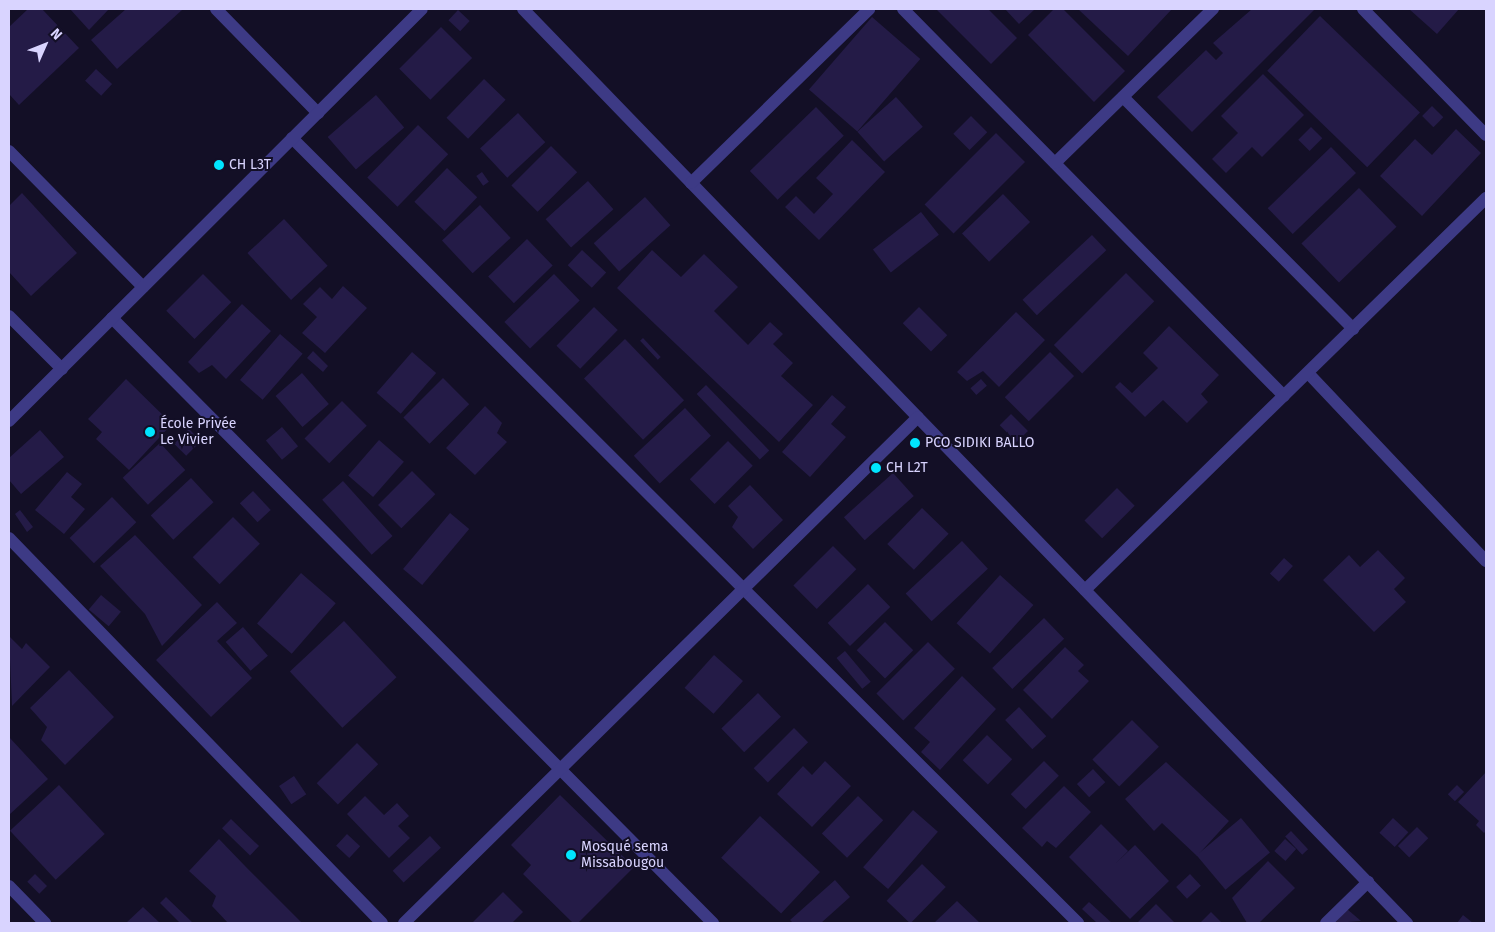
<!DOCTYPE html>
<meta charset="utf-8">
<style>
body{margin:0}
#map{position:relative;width:1495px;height:932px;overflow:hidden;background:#130f26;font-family:"Fira Sans",sans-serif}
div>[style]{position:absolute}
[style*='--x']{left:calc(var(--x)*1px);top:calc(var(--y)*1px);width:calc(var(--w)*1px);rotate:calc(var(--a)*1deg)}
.building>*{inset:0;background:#241b47;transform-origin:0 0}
.minor>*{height:12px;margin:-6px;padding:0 6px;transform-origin:6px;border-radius:6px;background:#3d3a85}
.dots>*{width:14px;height:14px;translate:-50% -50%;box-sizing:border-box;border:2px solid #130f26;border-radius:50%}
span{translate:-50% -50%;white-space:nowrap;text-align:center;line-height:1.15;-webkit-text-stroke:4px #130f26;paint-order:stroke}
.poi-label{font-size:14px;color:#d9d4ff}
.left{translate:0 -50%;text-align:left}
.frame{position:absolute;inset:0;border:10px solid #d9d4ff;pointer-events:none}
.north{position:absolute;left:20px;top:20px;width:50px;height:50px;-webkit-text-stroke:4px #130f26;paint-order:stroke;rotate:46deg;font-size:14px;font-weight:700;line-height:20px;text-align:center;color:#d9d4ff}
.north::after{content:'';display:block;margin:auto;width:18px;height:22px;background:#d9d4ff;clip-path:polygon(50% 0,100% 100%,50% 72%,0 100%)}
</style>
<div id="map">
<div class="building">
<div style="clip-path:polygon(28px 9px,42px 9px,79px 48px,19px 105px,9px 94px,9px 27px)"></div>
<div style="clip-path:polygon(70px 9px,109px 9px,89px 30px)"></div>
<div style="clip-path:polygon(126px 9px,182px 10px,117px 69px,91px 40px)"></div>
<div style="clip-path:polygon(936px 9px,988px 9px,1017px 38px,991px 64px)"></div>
<div style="clip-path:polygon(1005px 9px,1035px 9px,1019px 24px)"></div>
<div style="clip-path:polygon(1054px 9px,1063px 9px,1125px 71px,1094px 102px,1028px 35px)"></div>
<div style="clip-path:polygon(1078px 9px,1172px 9px,1128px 56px)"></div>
<div style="clip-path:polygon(1252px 9px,1315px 9px,1192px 132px,1157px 97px,1206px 50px,1216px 60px,1223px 53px,1213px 43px)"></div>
<div style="clip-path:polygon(1409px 9px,1459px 9px,1437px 34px)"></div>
<div style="left:458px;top:10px;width:16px;height:14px;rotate:43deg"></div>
<div style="left:1320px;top:16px;width:139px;height:76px;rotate:44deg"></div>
<div style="left:872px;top:17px;width:64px;height:96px;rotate:41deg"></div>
<div style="left:441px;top:27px;width:44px;height:59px;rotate:45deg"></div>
<div style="left:96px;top:69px;width:22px;height:16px;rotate:43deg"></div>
<div style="clip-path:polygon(1263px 74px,1304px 115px,1262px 157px,1252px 147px,1226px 173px,1212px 159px,1238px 133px,1221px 116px)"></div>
<div style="left:484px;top:79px;width:30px;height:54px;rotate:44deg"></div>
<div style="left:376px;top:95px;width:43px;height:64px;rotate:49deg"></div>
<div style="left:896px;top:97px;width:40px;height:52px;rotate:48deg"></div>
<div style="left:1432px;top:106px;width:16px;height:14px;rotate:45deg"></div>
<div style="left:816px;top:107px;width:40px;height:92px;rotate:46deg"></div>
<div style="left:518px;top:113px;width:40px;height:52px;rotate:47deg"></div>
<div style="left:971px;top:116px;width:23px;height:25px;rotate:45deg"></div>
<div style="left:418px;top:125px;width:42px;height:73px;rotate:44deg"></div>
<div style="left:1311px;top:127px;width:16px;height:18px;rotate:45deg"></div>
<div style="clip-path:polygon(1456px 129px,1481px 153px,1422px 216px,1380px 176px,1415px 139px,1432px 155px)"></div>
<div style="left:996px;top:133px;width:41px;height:101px;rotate:45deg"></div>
<div style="clip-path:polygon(852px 140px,885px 172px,819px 240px,785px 207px,796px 196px,814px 214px,833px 194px,816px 178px)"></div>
<div style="left:551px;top:146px;width:37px;height:56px;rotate:45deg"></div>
<div style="left:1331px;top:147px;width:36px;height:88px;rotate:46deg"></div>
<div style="left:447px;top:168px;width:42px;height:47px;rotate:44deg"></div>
<div style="left:482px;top:172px;width:12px;height:7px;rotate:55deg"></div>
<div style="left:588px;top:181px;width:38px;height:57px;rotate:48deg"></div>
<div style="left:1359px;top:188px;width:54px;height:80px;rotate:46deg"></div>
<div style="clip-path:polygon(22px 193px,77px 253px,31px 296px,9px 272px,9px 206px)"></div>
<div style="left:1003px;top:194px;width:39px;height:57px;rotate:46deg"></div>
<div style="left:645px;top:197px;width:38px;height:69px;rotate:48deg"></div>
<div style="left:480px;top:205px;width:45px;height:52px;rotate:47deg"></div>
<div style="left:921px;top:212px;width:29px;height:61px;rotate:52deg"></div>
<div style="left:284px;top:219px;width:64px;height:50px;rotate:47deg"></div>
<div style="left:1092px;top:235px;width:21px;height:95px;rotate:47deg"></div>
<div style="left:527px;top:239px;width:37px;height:54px;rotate:46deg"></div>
<div style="left:582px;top:250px;width:33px;height:21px;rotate:43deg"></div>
<div style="clip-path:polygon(652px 250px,681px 277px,704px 254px,738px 287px,714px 311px,748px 345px,770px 322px,783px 334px,773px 344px,793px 363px,781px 376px,813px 405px,779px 442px,617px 288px)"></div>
<div style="left:1126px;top:273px;width:40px;height:102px;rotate:45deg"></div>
<div style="left:203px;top:274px;width:40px;height:52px;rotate:45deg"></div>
<div style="left:554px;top:274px;width:37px;height:69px;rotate:46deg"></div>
<div style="clip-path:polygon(343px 286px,367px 308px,325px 353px,302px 333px,317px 317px,303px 304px,320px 287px,332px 299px)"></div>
<div style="clip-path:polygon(242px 304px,271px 331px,226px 379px,212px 365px,199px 373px,188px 362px)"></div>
<div style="left:594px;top:307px;width:33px;height:54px;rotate:44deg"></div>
<div style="left:919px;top:307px;width:40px;height:23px;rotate:45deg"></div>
<div style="clip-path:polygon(1016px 312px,1045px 340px,999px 387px,983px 371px,967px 381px,957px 372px)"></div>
<div style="clip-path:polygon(1169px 326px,1219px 375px,1201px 394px,1208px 402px,1187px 423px,1163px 400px,1145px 417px,1115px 387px,1120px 382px,1132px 393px,1158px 368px,1143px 353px)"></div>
<div style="left:280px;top:334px;width:30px;height:61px;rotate:41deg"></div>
<div style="left:643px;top:338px;width:26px;height:4px;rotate:47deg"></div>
<div style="left:625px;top:339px;width:85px;height:57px;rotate:46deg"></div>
<div style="clip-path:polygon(313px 351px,328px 366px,323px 372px,307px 358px)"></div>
<div style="left:412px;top:352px;width:32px;height:54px;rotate:41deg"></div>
<div style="left:1050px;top:352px;width:34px;height:64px;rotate:45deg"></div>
<div style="left:302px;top:373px;width:41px;height:35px;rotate:49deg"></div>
<div style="left:443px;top:378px;width:37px;height:56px;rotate:45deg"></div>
<div style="clip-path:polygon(126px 379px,172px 424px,129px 470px,96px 439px,102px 432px,88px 419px)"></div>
<div style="left:981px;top:379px;width:9px;height:14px;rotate:49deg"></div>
<div style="left:706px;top:385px;width:91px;height:13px;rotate:46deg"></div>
<div style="clip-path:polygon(832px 395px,846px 407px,831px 424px,846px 437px,810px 477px,782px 452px)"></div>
<div style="left:342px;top:401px;width:35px;height:53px;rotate:45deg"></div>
<div style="clip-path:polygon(485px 406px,502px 423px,497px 433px,507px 442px,475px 475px,446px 448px)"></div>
<div style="left:685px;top:408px;width:38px;height:70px;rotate:47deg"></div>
<div style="left:1011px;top:414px;width:24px;height:16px;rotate:45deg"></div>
<div style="left:282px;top:427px;width:25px;height:21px;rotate:50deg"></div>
<div style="left:189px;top:429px;width:17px;height:21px;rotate:45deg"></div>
<div style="clip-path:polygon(40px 430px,64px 457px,21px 494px,9px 480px,9px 458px)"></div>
<div style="left:379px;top:440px;width:33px;height:47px;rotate:41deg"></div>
<div style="left:728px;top:441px;width:35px;height:54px;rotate:45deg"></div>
<div style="left:160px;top:443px;width:37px;height:51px;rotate:47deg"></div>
<div style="left:412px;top:471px;width:33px;height:48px;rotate:45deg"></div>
<div style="clip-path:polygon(67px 472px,82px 484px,71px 497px,85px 509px,64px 534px,35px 510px)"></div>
<div style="left:893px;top:473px;width:31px;height:66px;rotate:48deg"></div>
<div style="left:191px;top:478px;width:33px;height:55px;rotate:47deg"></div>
<div style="left:343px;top:481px;width:74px;height:28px;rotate:48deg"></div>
<div style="clip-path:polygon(750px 485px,783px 520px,753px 549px,732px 527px,738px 517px,728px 506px)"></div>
<div style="left:1117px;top:488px;width:25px;height:46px;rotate:45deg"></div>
<div style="left:253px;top:491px;width:26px;height:18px;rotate:47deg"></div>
<div style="left:112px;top:497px;width:35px;height:59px;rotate:46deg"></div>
<div style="left:922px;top:508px;width:37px;height:50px;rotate:44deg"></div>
<div style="clip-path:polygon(20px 510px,33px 527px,27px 532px,15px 514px)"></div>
<div style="left:450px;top:513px;width:25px;height:73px;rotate:40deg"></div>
<div style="left:233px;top:517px;width:38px;height:57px;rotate:45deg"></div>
<div style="clip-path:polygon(135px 535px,202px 605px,162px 646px,145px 614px,100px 566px)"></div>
<div style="left:962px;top:541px;width:38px;height:77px;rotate:47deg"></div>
<div style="left:833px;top:546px;width:33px;height:56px;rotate:45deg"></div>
<div style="clip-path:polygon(1378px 550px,1405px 578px,1394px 589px,1406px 602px,1374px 632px,1323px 580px,1349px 555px,1360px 567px)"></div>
<div style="left:1284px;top:558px;width:12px;height:21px;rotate:42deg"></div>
<div style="left:301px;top:573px;width:46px;height:67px;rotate:41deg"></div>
<div style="left:1000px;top:575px;width:45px;height:65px;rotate:42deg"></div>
<div style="left:868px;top:584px;width:32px;height:56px;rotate:46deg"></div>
<div style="left:101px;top:595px;width:26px;height:19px;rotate:40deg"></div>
<div style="clip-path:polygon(217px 602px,237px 623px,217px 641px,252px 678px,211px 717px,156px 660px)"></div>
<div style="left:1044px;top:618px;width:29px;height:72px;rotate:46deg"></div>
<div style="left:344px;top:621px;width:77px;height:74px;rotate:47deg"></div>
<div style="left:885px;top:622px;width:40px;height:40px;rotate:45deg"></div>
<div style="left:243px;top:627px;width:38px;height:23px;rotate:49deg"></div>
<div style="clip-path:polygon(9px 636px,22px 649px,26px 643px,50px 667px,12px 706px)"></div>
<div style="left:928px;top:642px;width:38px;height:73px;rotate:45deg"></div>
<div style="clip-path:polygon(1065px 647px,1084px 665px,1078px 671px,1089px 681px,1052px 719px,1023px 690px)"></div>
<div style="left:845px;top:651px;width:40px;height:11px;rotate:50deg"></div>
<div style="left:714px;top:655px;width:39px;height:44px;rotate:42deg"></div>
<div style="clip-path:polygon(69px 670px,114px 717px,65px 765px,41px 740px,47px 727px,30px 708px)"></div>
<div style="clip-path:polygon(962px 676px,996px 709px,940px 770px,921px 752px,930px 742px,914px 728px)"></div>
<div style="left:758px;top:693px;width:33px;height:51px;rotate:46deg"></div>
<div style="left:1019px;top:707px;width:40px;height:19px;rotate:47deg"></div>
<div style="left:1132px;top:720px;width:38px;height:56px;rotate:45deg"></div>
<div style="left:794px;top:728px;width:20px;height:57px;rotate:45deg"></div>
<div style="left:987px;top:735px;width:35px;height:35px;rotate:44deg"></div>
<div style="clip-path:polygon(9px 737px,48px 779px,9px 815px)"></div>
<div style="left:357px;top:743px;width:30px;height:57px;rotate:45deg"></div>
<div style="clip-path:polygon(825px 761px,851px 786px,812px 827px,777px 794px,803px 766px,812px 775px)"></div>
<div style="left:1044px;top:761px;width:21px;height:47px;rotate:45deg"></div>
<div style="clip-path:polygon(1166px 762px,1229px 821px,1197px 856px,1162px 823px,1154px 831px,1125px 799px)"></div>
<div style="left:1093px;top:769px;width:18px;height:22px;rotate:47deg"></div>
<div style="clip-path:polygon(1486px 772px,1486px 831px,1484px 833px,1476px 825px,1479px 821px,1458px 802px)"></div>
<div style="left:294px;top:776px;width:22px;height:18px;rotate:56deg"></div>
<div style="left:59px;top:785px;width:67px;height:67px;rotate:47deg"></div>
<div style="left:1457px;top:785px;width:10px;height:13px;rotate:45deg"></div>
<div style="clip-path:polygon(1064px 786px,1091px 812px,1056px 848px,1047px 841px,1042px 847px,1022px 828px)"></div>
<div style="clip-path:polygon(560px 795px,634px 867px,578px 923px,573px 923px,523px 874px,531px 865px,511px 845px)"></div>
<div style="clip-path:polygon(365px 796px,384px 815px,397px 803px,409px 816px,398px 826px,410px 838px,389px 858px,347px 814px)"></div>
<div style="left:858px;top:796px;width:35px;height:52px;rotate:44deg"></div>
<div style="left:913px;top:810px;width:33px;height:76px;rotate:41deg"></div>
<div style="left:760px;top:816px;width:82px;height:57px;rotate:43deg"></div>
<div style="left:1241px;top:818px;width:45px;height:58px;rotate:50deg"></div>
<div style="left:1393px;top:818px;width:21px;height:20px;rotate:43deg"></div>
<div style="left:231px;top:819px;width:39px;height:13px;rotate:44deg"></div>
<div style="clip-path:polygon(1101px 824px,1128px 851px,1115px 864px,1135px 845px,1169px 881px,1130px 919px,1069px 857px)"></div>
<div style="left:1417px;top:827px;width:16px;height:27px;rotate:45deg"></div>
<div style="left:1291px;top:831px;width:25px;height:8px;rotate:47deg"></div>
<div style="left:347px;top:834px;width:18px;height:16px;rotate:43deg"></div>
<div style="left:430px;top:836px;width:16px;height:51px;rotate:47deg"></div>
<div style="clip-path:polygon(219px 839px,246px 867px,302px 923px,228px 923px,212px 906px,216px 896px,189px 871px)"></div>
<div style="left:1285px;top:839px;width:15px;height:16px;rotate:42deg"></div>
<div style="clip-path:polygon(1268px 861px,1295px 888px,1259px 923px,1247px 923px,1232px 898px)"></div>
<div style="left:922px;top:864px;width:33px;height:51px;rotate:44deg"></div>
<div style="left:35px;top:874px;width:17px;height:11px;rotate:45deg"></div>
<div style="left:1190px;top:874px;width:16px;height:19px;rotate:47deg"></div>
<div style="clip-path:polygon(835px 880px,850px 897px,821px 923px,793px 923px,790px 920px)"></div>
<div style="clip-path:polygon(503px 892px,523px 912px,512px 923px,472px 923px)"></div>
<div style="clip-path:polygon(166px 897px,193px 923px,180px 923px,160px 903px)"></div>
<div style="clip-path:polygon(957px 901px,980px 923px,934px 923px)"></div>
<div style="clip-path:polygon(1089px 902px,1112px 923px,1097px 923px,1082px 909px)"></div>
<div style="clip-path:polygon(1156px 904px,1175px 923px,1137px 923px)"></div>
<div style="clip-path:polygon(143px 907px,160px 923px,126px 923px)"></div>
<div style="clip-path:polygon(1347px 909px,1361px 921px,1335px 923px)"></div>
<div style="clip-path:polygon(1211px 912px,1222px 923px,1200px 923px)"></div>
<div style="clip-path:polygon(1463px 915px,1473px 923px,1457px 923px)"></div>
</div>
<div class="minor">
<div style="--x:216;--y:9;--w:146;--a:45.6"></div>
<div style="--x:523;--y:9;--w:1272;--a:45.96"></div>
<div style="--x:903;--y:9;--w:543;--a:45.45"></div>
<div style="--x:1363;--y:9;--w:176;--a:45.7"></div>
<div style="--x:1123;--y:97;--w:327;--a:45.2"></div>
<div style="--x:292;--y:138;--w:1111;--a:44.96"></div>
<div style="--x:9;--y:151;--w:191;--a:45.4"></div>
<div style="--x:1055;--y:163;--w:221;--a:-44.3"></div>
<div style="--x:691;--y:183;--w:249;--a:-44.3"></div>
<div style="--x:9;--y:316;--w:75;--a:45"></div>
<div style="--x:112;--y:318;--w:853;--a:45.19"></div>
<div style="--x:1308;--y:373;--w:259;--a:46.6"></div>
<div style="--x:9;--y:421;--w:583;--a:-44.93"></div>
<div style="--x:9;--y:538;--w:536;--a:45.91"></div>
<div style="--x:1085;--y:590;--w:561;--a:-44.35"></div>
<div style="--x:9;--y:886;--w:52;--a:45.8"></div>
<div style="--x:404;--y:923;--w:721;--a:-44.55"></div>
<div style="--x:1326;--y:923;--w:59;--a:-44.3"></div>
</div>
<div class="dots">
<div style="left:219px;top:165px;background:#00e5ff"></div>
<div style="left:150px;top:432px;background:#00e5ff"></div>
<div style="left:915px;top:443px;background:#00e5ff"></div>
<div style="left:876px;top:468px;background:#00e5ff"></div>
<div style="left:571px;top:855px;background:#00e5ff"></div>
</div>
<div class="poi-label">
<span class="left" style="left:229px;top:165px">CH L3T</span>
<span class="left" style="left:160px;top:432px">École Privée<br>Le Vivier</span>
<span class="left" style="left:925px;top:443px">PCO SIDIKI BALLO</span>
<span class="left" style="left:886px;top:468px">CH L2T</span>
<span class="left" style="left:581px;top:855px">Mosqué sema<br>Missabougou</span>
</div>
<div class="frame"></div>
<div class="north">N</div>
</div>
